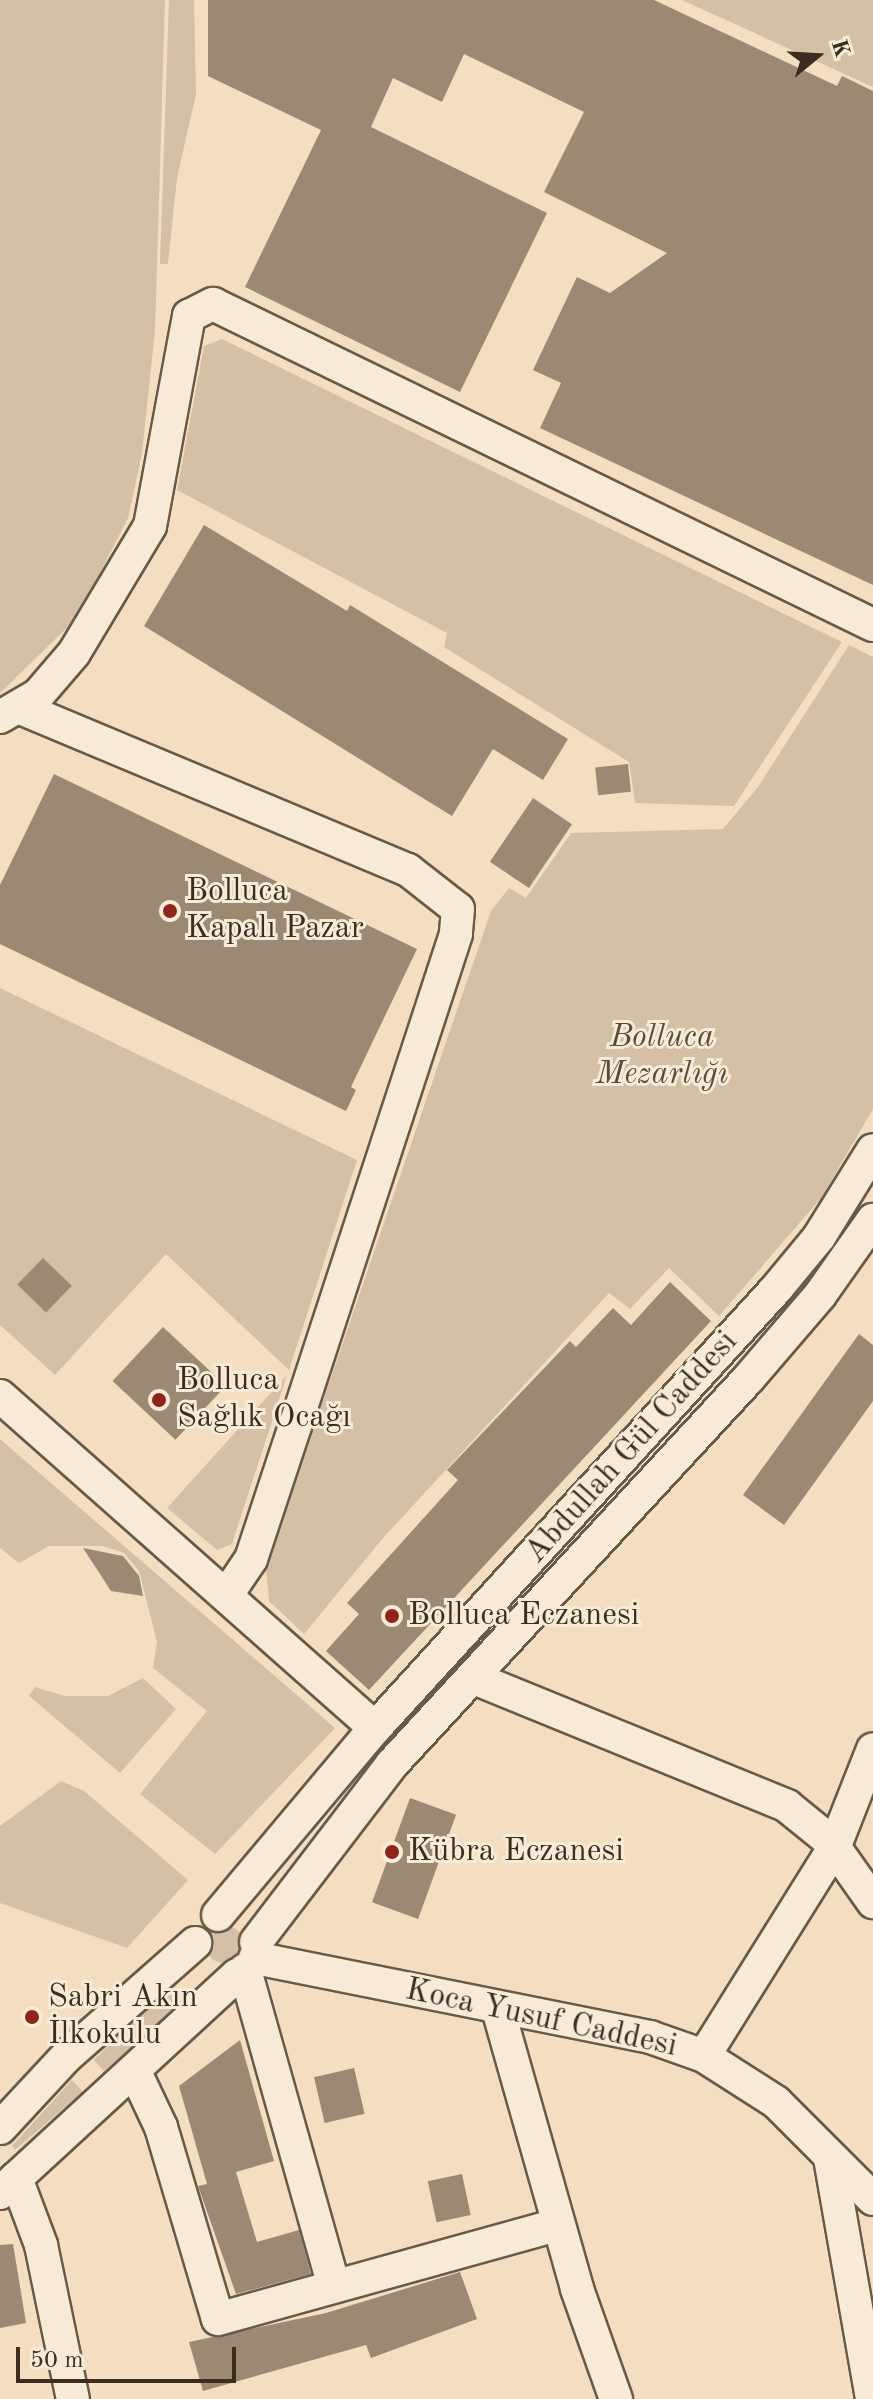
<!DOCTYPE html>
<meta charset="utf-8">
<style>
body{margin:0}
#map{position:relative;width:873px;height:2399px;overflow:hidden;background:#f3dec1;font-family:"Old Standard TT",serif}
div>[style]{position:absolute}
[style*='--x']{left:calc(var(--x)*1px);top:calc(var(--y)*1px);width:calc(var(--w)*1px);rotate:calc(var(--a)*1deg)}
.green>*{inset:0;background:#d4c0a6}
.round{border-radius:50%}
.building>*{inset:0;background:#9b8974;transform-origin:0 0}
.roads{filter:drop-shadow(2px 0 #695948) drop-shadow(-2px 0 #695948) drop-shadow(0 2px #695948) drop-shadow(0 -2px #695948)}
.minor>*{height:32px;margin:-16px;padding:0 16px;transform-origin:16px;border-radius:16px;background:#f7ead7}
.dots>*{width:22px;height:22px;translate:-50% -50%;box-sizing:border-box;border:4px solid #f7ead7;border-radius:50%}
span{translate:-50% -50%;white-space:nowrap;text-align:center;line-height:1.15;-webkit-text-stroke:6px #f7ead7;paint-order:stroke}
.poi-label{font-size:32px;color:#3b2d20}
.left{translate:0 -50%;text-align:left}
.park-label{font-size:32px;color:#5a4a3b;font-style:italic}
.street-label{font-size:32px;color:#3b2d20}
.north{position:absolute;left:777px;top:16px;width:80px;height:80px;-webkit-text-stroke:6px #f7ead7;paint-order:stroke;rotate:72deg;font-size:22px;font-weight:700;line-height:32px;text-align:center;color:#3b2d20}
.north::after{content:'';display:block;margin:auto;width:28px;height:36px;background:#3b2d20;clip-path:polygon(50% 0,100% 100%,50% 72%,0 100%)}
.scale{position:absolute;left:16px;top:2347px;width:220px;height:36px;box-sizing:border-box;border:4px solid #3b2d20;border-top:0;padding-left:10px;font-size:24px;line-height:28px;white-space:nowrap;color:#3b2d20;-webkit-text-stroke:6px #f7ead7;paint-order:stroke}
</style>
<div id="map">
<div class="green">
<div style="clip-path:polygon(0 0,165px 0,155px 331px,142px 453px,128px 518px,77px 618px,0 693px)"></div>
<div style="clip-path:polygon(169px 0,194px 0,196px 94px,177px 178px,168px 264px,160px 264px)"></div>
<div style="clip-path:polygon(682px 0,873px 0,873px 87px)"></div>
<div style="clip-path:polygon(222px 339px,842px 642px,734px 806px,635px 803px,629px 762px,444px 647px,447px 633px,177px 490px,204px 346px)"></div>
<div style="clip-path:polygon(849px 645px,873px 657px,873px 1109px,821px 1198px,719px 1316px,669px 1268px,630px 1309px,609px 1293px,383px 1538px,304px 1634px,269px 1601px,266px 1567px,491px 911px,509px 888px,526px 898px,571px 833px,723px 829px,758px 787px)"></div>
<div style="clip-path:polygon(0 988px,357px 1160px,289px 1370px,166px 1254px,55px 1375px,0 1325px)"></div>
<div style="clip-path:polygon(287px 1375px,232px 1544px,217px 1550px,167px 1508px)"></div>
<div style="clip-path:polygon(0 1439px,335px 1728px,215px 1854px,140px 1794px,207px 1711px,153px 1668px,157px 1642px,139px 1571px,124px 1553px,103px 1546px,49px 1546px,19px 1563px,0 1548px)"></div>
<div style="clip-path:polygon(143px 1678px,176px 1709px,120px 1773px,29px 1696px,35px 1687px,65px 1696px,108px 1696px)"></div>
<div style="clip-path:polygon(61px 1781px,84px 1791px,188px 1880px,127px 1948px,0 1903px,0 1826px)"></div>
<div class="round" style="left:205px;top:1925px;width:38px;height:38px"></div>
<div style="clip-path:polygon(165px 1988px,182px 2004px,104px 2071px,94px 2060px)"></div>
<div style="clip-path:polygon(72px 2080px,83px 2092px,15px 2150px,12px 2146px)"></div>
</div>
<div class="building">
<div style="clip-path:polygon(208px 0,654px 0,837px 86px,842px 76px,873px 91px,873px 585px,540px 428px,561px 383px,533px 370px,577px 277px,610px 293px,667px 253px,544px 192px,584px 112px,464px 54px,442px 102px,393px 78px,371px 127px,547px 213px,460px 392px,245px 287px,321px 130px,208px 76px)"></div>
<div style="clip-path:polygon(204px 525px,347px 611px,350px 605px,568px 739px,543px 780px,493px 749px,452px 816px,144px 626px)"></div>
<div style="left:628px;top:764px;width:28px;height:33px;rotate:84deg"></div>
<div style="clip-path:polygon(54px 774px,417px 949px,351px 1087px,356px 1090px,346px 1111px,0 944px,0 885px)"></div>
<div style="left:533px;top:798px;width:47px;height:77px;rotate:34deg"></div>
<div style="left:43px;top:1258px;width:40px;height:37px;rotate:44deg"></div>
<div style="clip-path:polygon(670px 1282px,711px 1321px,369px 1690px,326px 1651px,359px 1614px,347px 1603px,458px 1480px,447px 1470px,570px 1341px,576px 1347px,613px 1308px,631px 1325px)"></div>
<div style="left:163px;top:1327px;width:86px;height:74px;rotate:43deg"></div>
<div style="clip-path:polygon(859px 1334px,873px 1345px,873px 1401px,784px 1525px,743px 1495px)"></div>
<div style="clip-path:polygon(83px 1548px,123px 1556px,139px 1576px,143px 1596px,111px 1591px)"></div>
<div style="left:410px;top:1798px;width:49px;height:111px;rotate:20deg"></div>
<div style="clip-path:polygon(240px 2040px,274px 2161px,236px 2172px,257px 2242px,299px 2230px,311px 2274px,236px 2294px,198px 2186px,207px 2184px,179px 2086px)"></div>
<div style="left:354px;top:2068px;width:47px;height:41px;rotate:77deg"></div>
<div style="left:462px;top:2174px;width:42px;height:35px;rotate:78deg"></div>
<div style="clip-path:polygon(13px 2244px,26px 2323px,0 2328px,0 2245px)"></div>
<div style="clip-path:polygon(460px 2272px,477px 2319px,371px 2358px,366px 2345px,203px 2391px,189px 2342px,326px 2313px)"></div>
</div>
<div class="roads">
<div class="minor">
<div style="--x:18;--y:707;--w:423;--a:22.7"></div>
<div style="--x:408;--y:870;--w:63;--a:38"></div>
<div style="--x:458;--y:909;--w:25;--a:95"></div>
<div style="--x:456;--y:934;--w:518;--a:108.12"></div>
<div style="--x:295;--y:1426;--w:140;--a:108.3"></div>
<div style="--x:251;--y:1559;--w:40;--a:124"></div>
<div style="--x:0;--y:717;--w:44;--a:-30.1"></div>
<div style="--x:38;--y:695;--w:55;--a:-49.4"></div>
<div style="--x:74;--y:653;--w:148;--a:-59.1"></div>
<div style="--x:150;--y:526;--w:214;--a:-79.5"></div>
<div style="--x:189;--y:316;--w:27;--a:-27"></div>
<div style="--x:213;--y:304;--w:734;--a:25.94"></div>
<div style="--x:0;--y:1396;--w:501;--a:41.52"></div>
<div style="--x:474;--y:1678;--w:338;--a:22.2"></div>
<div style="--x:787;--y:1806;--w:55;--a:39.1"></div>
<div style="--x:830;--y:1841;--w:75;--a:54.8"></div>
<div style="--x:218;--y:1915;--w:244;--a:-50"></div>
<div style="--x:375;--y:1728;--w:596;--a:-47.58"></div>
<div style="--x:777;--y:1288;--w:66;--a:-50.5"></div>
<div style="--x:819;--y:1237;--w:102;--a:-58.2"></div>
<div style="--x:256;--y:1942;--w:224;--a:-52.6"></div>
<div style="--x:392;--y:1764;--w:524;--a:-47.24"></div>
<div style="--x:748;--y:1379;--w:111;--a:-49.4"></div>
<div style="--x:820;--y:1295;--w:92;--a:-54.8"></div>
<div style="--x:255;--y:1958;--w:403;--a:11.3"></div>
<div style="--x:650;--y:2037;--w:57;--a:19.4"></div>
<div style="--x:704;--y:2056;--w:85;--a:32.6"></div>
<div style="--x:776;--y:2102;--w:137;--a:45"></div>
<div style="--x:245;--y:1970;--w:328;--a:74.3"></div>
<div style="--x:498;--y:2009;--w:291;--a:74.2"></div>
<div style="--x:577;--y:2289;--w:117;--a:70.5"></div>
<div style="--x:704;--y:2056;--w:245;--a:-58"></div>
<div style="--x:834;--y:1848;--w:106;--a:-68.5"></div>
<div style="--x:135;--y:2072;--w:61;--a:64.7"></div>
<div style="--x:161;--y:2127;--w:200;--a:73.5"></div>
<div style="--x:218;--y:2319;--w:352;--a:-15.5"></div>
<div style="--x:0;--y:2128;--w:98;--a:-47.1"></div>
<div style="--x:67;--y:2056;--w:171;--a:-41.4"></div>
<div style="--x:830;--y:2158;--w:245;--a:80.1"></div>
<div style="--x:16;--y:2178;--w:72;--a:69.5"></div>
<div style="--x:41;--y:2245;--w:157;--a:78.3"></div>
<div style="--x:0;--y:2193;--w:322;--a:-42.6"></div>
</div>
</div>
<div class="dots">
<div style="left:170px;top:911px;background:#8f2418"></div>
<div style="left:159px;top:1400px;background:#8f2418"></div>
<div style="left:392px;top:1616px;background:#8f2418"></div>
<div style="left:392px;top:1852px;background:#8f2418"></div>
<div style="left:32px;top:2017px;background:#8f2418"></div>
</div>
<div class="poi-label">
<span class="left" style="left:186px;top:911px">Bolluca<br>Kapalı Pazar</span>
<span class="left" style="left:177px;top:1400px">Bolluca<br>Sağlık Ocağı</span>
<span class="left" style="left:408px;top:1616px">Bolluca Eczanesi</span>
<span class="left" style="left:408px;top:1852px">Kübra Eczanesi</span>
<span class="left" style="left:48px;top:2017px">Sabri Akın<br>İlkokulu</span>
</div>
<div class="park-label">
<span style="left:662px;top:1057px">Bolluca<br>Mezarlığı</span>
</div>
<div class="street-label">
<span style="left:632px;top:1448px;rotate:-48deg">Abdullah Gül Caddesi</span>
<span style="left:541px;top:2019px;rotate:12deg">Koca Yusuf Caddesi</span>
</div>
<div class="north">K</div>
<div class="scale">50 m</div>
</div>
